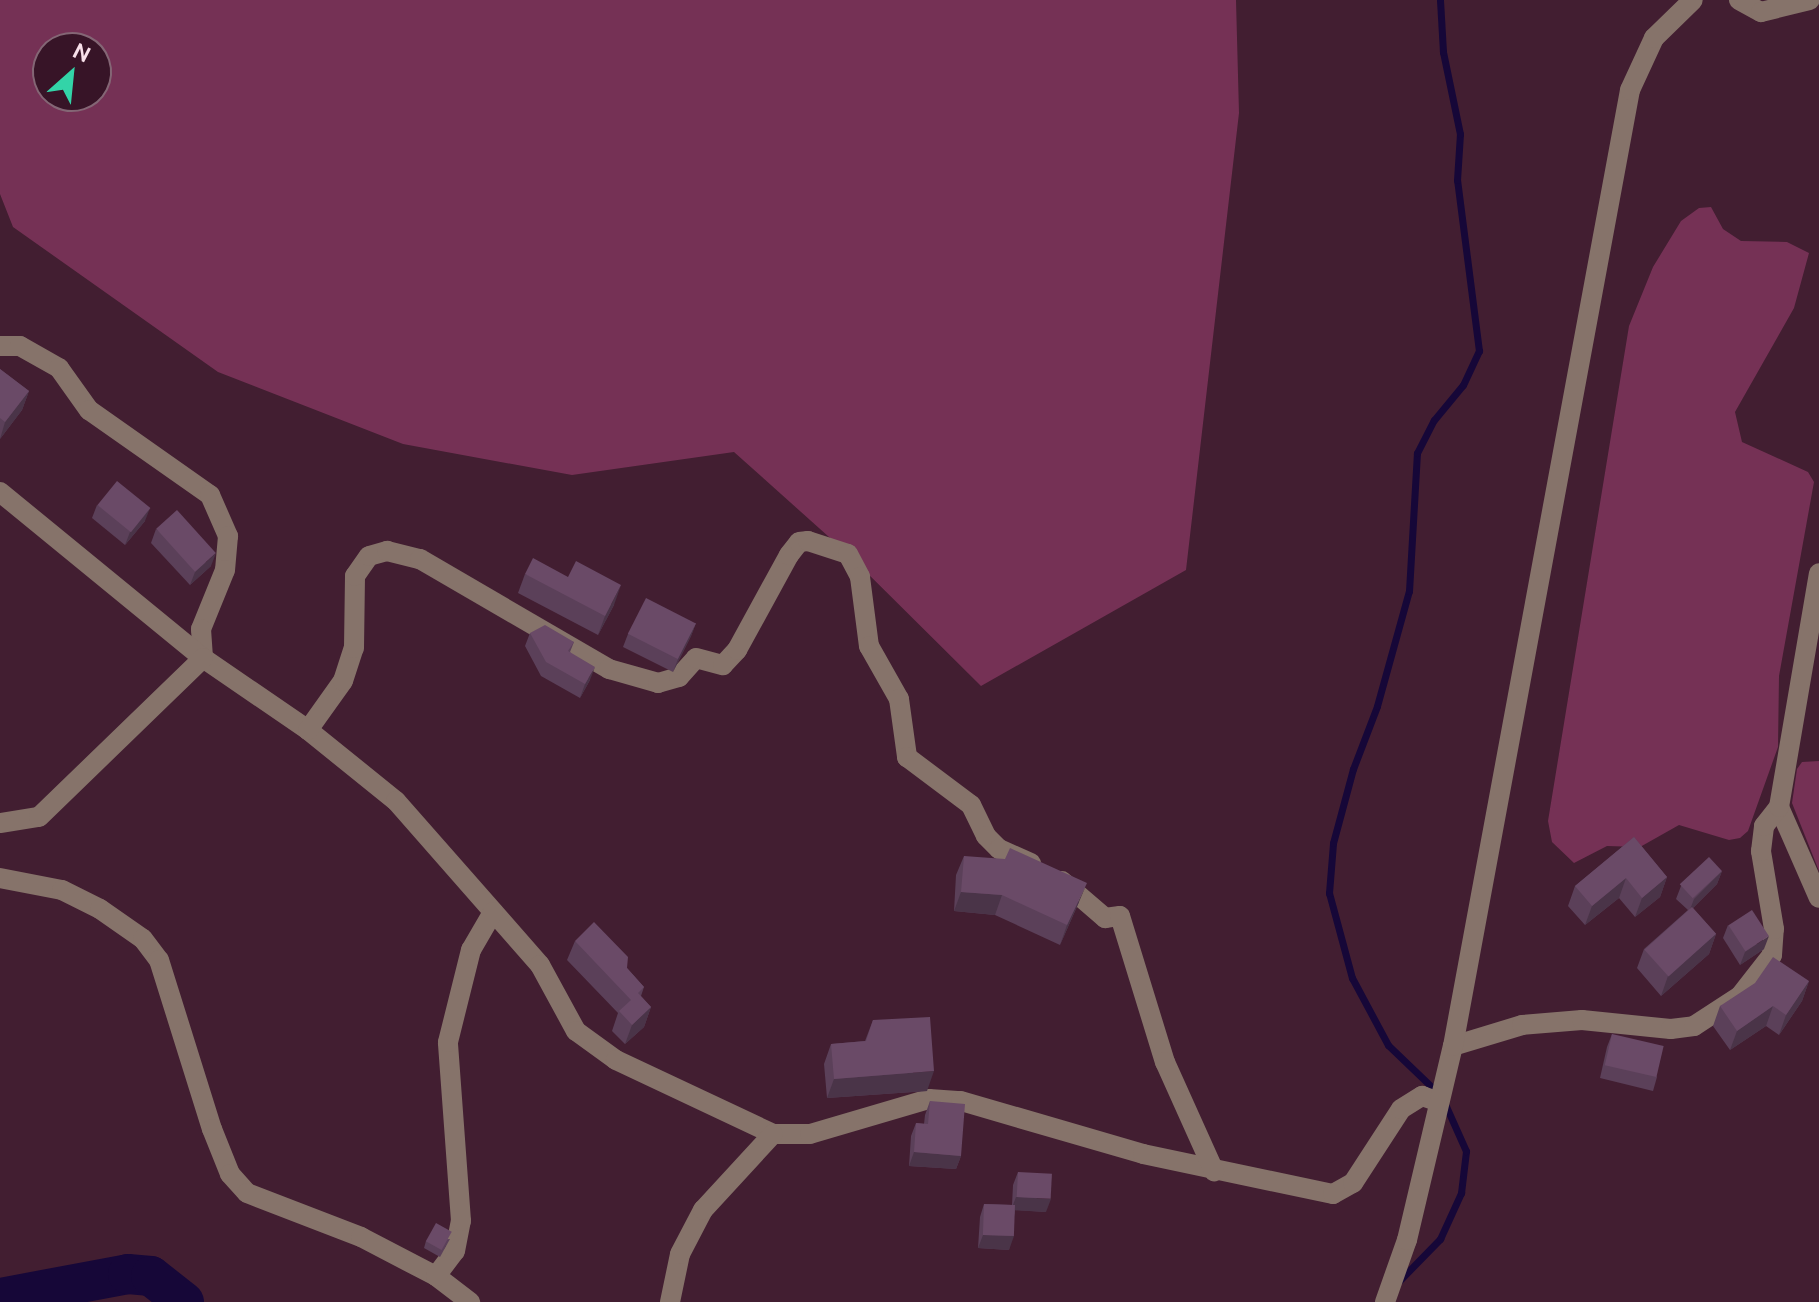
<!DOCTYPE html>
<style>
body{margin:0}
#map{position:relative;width:1819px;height:1302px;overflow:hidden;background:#421e31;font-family:Ubuntu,sans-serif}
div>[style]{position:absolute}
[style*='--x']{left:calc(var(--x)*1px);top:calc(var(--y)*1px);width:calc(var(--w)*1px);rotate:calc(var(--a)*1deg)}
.green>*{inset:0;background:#753155}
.stream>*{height:7px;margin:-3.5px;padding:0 3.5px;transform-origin:3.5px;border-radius:3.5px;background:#160738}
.river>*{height:40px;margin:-20px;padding:0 20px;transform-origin:20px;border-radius:20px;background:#160738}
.minor>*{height:20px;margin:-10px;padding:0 10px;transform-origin:10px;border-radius:10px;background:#86736a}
.wall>*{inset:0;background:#5b4059}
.shaded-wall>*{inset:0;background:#4a3448}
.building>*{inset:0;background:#6a4a67;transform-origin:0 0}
span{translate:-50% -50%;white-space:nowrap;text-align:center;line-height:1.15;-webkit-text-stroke:8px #371427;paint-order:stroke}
.north{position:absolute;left:32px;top:32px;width:80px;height:80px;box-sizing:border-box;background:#371427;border:2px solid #846675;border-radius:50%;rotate:27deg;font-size:22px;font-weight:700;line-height:32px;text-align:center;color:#f8e0ea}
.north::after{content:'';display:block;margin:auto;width:28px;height:36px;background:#33d4a8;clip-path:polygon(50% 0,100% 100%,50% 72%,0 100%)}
</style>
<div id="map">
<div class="green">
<div style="clip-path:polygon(evenodd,0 0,1236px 0,1239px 113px,1186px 570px,981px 686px,848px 554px,734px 452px,572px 475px,403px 444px,218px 372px,13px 227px,0 194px,0 0,48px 48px,96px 48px,96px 96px,48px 96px,48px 48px)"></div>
<div style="clip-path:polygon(1711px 207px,1723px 229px,1741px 241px,1787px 242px,1809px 253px,1794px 308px,1735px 412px,1742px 442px,1808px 472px,1814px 482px,1779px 676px,1778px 747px,1748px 831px,1740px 838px,1729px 840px,1679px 825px,1640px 847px,1607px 846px,1574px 863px,1552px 842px,1548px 821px,1629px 326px,1653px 267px,1681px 221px,1699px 208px)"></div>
<div style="clip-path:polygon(1819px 761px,1819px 871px,1792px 803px,1797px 769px,1802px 762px)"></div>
</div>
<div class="stream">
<div style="--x:1438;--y:1093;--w:69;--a:-136.2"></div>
<div style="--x:1388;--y:1045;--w:76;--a:-118.2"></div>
<div style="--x:1352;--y:978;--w:88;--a:-105.1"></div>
<div style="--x:1329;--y:893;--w:50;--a:-85.4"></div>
<div style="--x:1333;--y:843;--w:77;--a:-74.9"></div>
<div style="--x:1353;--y:769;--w:67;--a:-69.1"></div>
<div style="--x:1377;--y:706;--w:119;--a:-74.5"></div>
<div style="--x:1409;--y:591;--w:138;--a:-86.7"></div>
<div style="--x:1417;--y:453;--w:37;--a:-63"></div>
<div style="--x:1434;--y:420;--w:45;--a:-50.4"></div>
<div style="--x:1463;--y:385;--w:38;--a:-65"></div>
<div style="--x:1479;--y:351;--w:172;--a:-97.3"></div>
<div style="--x:1457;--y:180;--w:46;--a:-86.3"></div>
<div style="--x:1460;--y:134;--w:84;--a:-101.7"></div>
<div style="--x:1443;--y:52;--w:52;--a:-93.3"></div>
<div style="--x:1399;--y:1281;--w:59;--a:-45.7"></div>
<div style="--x:1440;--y:1239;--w:51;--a:-65.5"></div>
<div style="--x:1461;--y:1193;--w:42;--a:-83.2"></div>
<div style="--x:1466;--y:1151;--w:51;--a:-114.1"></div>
</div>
<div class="river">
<div style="--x:0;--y:1298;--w:130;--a:-10.6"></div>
<div style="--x:128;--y:1274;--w:23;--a:5"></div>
<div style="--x:151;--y:1276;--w:42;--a:38.2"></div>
</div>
<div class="minor">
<div style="--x:1739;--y:0;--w:25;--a:29"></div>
<div style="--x:1761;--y:12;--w:50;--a:-13.8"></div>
<div style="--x:0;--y:346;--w:20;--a:0"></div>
<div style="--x:20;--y:346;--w:45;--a:29.4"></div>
<div style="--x:59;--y:368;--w:52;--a:54.5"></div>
<div style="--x:89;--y:410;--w:148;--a:35.1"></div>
<div style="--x:210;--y:495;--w:45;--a:66.3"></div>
<div style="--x:228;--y:536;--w:34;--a:95"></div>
<div style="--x:225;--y:570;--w:64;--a:112.1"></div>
<div style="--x:201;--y:629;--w:29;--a:86"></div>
<div style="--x:0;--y:492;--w:262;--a:39.3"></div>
<div style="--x:203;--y:658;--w:127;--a:34.4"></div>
<div style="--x:308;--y:730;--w:113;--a:38.9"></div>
<div style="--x:396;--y:801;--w:218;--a:48.7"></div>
<div style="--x:540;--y:965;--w:75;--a:61.4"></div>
<div style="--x:576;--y:1031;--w:49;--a:35.9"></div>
<div style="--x:616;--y:1060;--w:174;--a:25.2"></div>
<div style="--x:773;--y:1134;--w:37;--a:0"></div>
<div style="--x:810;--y:1134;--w:124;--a:-16.4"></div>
<div style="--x:929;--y:1099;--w:32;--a:4"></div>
<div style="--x:961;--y:1101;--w:190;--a:16.2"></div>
<div style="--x:1143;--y:1154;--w:194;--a:11.9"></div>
<div style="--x:1333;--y:1194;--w:23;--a:-29"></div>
<div style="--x:1353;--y:1183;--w:88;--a:-57"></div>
<div style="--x:1401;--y:1109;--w:25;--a:-32"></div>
<div style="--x:1422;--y:1096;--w:18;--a:19"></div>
<div style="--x:308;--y:730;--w:60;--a:-54.5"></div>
<div style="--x:343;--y:681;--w:35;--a:-72"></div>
<div style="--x:354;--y:648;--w:72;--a:-89.2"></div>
<div style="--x:355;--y:576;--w:24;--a:-55"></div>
<div style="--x:369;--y:556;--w:19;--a:-16"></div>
<div style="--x:387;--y:551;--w:34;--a:14"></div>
<div style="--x:420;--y:559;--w:219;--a:30.2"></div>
<div style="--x:609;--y:669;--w:51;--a:15.9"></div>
<div style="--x:658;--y:683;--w:22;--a:-16"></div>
<div style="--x:679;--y:677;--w:25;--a:-48"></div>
<div style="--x:696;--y:658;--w:28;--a:15"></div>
<div style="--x:723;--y:665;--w:21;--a:-47"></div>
<div style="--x:737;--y:650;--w:108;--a:-61.3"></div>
<div style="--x:789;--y:555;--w:16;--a:-52"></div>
<div style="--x:799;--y:542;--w:9;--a:-6"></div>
<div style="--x:808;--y:541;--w:42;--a:18"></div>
<div style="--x:848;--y:554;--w:26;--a:62"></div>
<div style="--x:860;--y:577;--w:70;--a:82.6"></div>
<div style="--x:869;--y:646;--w:61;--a:60.5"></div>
<div style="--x:899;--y:699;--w:59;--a:82.1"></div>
<div style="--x:907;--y:757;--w:80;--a:36.9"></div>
<div style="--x:971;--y:805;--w:34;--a:64"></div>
<div style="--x:986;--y:836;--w:18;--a:45"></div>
<div style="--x:999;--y:849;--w:35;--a:24"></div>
<div style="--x:1779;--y:807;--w:99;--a:66.3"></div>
<div style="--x:0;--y:823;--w:39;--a:-9"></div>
<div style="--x:39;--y:817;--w:228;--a:-44.1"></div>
<div style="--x:0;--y:878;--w:63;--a:11"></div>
<div style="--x:62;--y:890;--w:42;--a:26.6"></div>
<div style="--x:100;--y:909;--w:52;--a:34.9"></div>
<div style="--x:143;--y:939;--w:26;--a:53"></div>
<div style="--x:159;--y:960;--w:177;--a:72.6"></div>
<div style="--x:212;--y:1129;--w:48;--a:68.2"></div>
<div style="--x:230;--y:1174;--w:25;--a:48"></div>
<div style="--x:247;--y:1193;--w:122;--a:21.1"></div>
<div style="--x:361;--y:1237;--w:85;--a:27.5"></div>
<div style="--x:436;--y:1276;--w:43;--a:37.4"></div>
<div style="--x:1062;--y:881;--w:57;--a:40.7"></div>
<div style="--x:1105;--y:918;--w:15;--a:-8"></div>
<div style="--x:1120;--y:916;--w:153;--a:72.9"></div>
<div style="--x:1165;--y:1062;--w:120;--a:65.8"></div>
<div style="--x:1453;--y:1046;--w:72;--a:-16.9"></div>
<div style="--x:1522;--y:1025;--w:60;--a:-4.8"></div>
<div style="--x:1582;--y:1020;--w:89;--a:5.8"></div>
<div style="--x:1671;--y:1029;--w:23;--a:-7"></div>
<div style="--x:1694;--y:1026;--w:55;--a:-33.1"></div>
<div style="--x:1740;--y:996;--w:52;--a:-52"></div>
<div style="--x:1772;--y:955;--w:26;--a:-86"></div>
<div style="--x:1774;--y:929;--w:79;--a:-99.5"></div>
<div style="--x:1761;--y:851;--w:25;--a:-83"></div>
<div style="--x:1764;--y:826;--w:24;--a:-52"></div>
<div style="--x:1779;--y:807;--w:237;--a:-80.3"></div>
<div style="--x:436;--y:1276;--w:31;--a:-53"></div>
<div style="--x:455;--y:1251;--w:31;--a:-79"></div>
<div style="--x:461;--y:1221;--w:179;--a:-94.2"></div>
<div style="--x:448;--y:1042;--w:95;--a:-76"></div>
<div style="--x:471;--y:950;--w:44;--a:-59.9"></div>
<div style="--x:670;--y:1302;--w:49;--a:-78.2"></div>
<div style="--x:680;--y:1254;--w:50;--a:-62.4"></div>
<div style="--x:703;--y:1210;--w:103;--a:-47.4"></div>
<div style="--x:1385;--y:1302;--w:66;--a:-70.5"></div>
<div style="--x:1407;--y:1240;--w:199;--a:-76.7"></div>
<div style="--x:1453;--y:1046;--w:972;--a:-79.51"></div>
<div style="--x:1630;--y:90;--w:57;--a:-65.2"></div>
<div style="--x:1654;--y:38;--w:54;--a:-44.3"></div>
</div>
<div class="wall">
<div style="clip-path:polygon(0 369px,29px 391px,22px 410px,0 439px)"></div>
<div style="clip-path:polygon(97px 505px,145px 521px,125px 545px,92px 518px)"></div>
<div style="clip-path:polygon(156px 529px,211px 566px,190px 585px,151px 543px)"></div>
<div style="clip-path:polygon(525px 574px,614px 605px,598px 635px,518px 593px)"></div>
<div style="clip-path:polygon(696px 623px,691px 636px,673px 672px,623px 647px,628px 634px)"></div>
<div style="clip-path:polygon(530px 633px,574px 642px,570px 652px,590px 680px,580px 698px,541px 676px,525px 646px)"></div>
<div style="clip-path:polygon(1634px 837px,1667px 877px,1660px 897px,1635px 917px,1619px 898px,1585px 925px,1568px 906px,1575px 886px)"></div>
<div style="clip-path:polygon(964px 856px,1079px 902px,1060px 945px,995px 915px,954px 911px,956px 875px)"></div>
<div style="clip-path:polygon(1722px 871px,1717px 884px,1693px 908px,1716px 934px,1709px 954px,1661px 996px,1637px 968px,1644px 949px,1688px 910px,1676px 899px,1681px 886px)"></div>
<div style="clip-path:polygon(1728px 925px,1764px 949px,1740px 965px,1723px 938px)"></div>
<div style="clip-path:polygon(575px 941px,627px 968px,644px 987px,641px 996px,651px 1007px,644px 1027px,625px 1044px,612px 1031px,618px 1013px,567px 960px)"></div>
<div style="clip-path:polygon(1809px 981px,1802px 1001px,1779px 1035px,1766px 1026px,1730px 1050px,1713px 1026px,1720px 1006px)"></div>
<div style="clip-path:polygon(873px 1020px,927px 1091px,827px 1098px,824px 1064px,831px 1044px,865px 1041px)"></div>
<div style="clip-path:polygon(1612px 1034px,1657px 1077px,1653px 1091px,1600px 1078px,1607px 1047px)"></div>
<div style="clip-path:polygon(930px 1101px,961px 1156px,956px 1169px,909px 1166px,911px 1136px,916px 1123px,924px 1124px,925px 1115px)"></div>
<div style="clip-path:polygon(1018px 1172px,1046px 1212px,1015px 1210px,1009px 1250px,978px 1248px,980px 1217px,984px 1204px,1012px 1205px,1013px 1185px)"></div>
<div style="clip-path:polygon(450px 1239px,440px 1257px,424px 1248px,426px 1241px)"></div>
</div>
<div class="shaded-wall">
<div style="clip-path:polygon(29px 391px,22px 410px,0 439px,5px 422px)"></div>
<div style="clip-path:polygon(150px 508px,145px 521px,125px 545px,130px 532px)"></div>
<div style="clip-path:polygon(216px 553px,211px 566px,190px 585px,195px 572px)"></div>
<div style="clip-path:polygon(621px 585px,614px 605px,598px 635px,605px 616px)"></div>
<div style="clip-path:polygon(696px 623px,691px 636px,673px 672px,678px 659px)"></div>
<div style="clip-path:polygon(595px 667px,590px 680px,580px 698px,585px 684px)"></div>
<div style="clip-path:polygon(1722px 871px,1717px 884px,1689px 912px,1694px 899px)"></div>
<div style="clip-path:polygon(1667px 877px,1660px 897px,1635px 917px,1642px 898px)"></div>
<div style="clip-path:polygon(1626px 878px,1619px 898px,1585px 925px,1592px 906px)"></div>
<div style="clip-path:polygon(1087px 883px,1079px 902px,1060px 945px,1067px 925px)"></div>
<div style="clip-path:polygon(961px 892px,1002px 895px,995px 915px,954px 911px)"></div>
<div style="clip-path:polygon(1716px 934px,1709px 954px,1661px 996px,1668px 976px)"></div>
<div style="clip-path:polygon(1769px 936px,1764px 949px,1740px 965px,1745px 952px)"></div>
<div style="clip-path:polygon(1809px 981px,1802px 1001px,1779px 1035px,1786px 1015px)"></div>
<div style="clip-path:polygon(1773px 1006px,1766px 1026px,1730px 1050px,1737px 1031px)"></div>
<div style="clip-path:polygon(651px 1007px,644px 1027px,625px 1044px,632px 1025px)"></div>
<div style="clip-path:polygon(934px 1071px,927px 1091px,827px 1098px,834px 1079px)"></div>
<div style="clip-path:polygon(914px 1152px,961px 1156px,956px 1169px,909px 1166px)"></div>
<div style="clip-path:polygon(1016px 1197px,1051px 1199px,1046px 1212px,1011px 1210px)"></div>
<div style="clip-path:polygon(983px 1235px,1014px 1236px,1009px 1250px,978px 1248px)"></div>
</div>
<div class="building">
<div style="clip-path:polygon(0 369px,29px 391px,5px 422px,0 418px)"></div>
<div style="left:117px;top:481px;width:43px;height:31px;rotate:39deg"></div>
<div style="left:177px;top:510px;width:58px;height:28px;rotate:48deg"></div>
<div style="clip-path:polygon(533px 558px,568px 577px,576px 561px,621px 585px,605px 616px,525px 574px)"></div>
<div style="left:646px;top:598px;width:56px;height:40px;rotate:27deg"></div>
<div style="clip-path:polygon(545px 625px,574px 642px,568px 651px,595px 667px,585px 684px,546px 662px,530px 633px)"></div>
<div style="clip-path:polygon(1634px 837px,1667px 877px,1642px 898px,1626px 878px,1592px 906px,1575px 886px)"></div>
<div style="clip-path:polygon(1010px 848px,1087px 883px,1067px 925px,1002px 895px,961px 892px,964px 856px,1005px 859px)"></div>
<div style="left:1709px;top:857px;width:19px;height:40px;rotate:47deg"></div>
<div style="left:1692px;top:907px;width:36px;height:64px;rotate:48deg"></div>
<div style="left:1752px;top:910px;width:31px;height:28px;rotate:57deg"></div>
<div style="clip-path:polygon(594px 922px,628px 957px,627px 968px,644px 987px,638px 993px,651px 1007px,632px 1025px,619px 1011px,631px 1000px,575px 941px)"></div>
<div style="clip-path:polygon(1773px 957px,1809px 981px,1786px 1015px,1773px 1006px,1737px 1031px,1720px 1006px,1755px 983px)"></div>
<div style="clip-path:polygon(930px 1017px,934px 1071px,834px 1079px,831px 1044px,866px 1041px,873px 1020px)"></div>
<div style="left:1612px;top:1034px;width:53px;height:32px;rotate:13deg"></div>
<div style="clip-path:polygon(930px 1101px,965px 1104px,961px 1156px,914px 1152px,916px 1123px,928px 1124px)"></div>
<div style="left:1018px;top:1172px;width:34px;height:25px;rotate:3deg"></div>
<div style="left:984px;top:1204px;width:31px;height:31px;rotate:2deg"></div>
<div style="left:436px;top:1223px;width:18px;height:21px;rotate:29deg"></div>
</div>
<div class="north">N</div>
</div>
